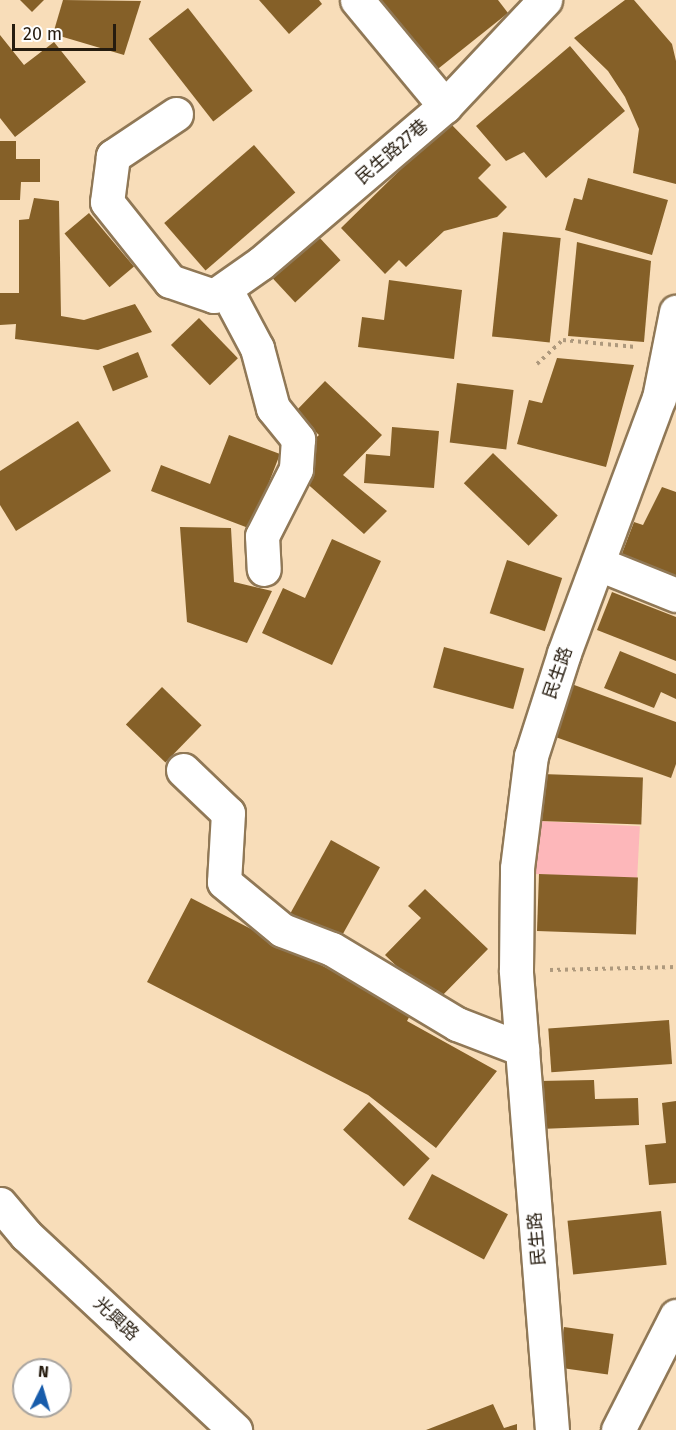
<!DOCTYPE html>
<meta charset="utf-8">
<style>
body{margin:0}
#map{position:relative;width:676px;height:1430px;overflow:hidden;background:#f8ddb9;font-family:"Fira Sans","Noto Sans TC",sans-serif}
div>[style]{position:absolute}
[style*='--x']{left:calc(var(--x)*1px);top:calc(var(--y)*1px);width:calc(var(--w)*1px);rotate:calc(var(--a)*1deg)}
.green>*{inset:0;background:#fdb7ba;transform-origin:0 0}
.building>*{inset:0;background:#856028;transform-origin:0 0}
.path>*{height:4px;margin-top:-2px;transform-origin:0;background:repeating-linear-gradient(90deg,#ae997d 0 3px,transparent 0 7.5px)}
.roads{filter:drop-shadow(2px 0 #907856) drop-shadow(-2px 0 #907856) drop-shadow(0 2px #907856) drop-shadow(0 -2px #907856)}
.minor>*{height:33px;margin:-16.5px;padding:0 16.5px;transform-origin:16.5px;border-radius:16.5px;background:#fff}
span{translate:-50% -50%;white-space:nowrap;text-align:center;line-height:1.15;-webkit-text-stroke:6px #fff;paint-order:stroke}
.street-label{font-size:18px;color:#261c0f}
.north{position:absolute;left:12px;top:1358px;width:60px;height:60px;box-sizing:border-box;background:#fff;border:2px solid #a8a49f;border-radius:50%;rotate:5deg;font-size:16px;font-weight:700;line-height:24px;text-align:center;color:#261c0f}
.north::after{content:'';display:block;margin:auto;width:21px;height:27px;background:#175cab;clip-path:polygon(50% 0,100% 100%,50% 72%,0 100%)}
.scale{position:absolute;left:12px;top:24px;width:104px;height:27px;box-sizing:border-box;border:3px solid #261c0f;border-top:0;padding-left:8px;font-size:18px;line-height:21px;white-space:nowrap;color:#261c0f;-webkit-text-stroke:4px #fff;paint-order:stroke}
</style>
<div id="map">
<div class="green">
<div style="left:538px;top:821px;width:102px;height:53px;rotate:3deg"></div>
</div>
<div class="building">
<div style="clip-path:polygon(20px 0,44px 0,32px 12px)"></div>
<div style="clip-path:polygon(63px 0,141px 1px,124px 55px,53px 34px)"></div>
<div style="clip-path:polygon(259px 0,319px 0,322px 4px,289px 34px)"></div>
<div style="clip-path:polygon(366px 0,498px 0,508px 13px,429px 76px)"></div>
<div style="clip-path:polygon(625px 0,634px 0,672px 44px,676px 61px,676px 184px,633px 173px,639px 129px,625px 97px,608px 71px,574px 38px)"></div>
<div style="left:188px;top:8px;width:105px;height:50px;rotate:52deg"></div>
<div style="clip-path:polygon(0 35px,24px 65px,54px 42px,86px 82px,15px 137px,0 118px)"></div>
<div style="clip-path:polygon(570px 46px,625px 111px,546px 178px,524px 152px,506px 161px,476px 126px)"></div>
<div style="clip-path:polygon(449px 122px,491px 165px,478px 178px,507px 207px,497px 217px,444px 231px,406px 267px,399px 260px,385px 274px,341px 228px)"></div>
<div style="clip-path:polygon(0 141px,16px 141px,16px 159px,40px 159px,40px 182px,21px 182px,20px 200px,0 200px)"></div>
<div style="left:254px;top:145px;width:63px;height:119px;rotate:49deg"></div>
<div style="clip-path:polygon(588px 178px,668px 200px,652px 255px,565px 230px,574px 198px,582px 200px)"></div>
<div style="clip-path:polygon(34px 198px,59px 201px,61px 316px,84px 320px,135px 304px,152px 332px,98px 350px,15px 339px,16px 324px,0 325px,0 293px,19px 293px,19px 220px,29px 219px)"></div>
<div style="left:89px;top:213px;width:70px;height:32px;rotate:50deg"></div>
<div style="left:503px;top:232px;width:58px;height:105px;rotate:6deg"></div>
<div style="left:318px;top:236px;width:33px;height:62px;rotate:47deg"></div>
<div style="clip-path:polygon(577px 242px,651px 261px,644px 342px,568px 336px)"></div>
<div style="clip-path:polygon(389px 280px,462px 290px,454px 359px,358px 347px,362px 317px,384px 320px)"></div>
<div style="left:199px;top:318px;width:56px;height:39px;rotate:46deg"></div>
<div style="left:138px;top:352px;width:27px;height:38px;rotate:68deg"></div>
<div style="clip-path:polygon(557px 358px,634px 365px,606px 467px,517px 444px,529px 400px,542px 403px)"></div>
<div style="clip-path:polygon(325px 381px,382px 435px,343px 475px,387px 511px,364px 534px,303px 480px,310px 443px,319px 435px,295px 412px)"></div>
<div style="left:457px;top:383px;width:57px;height:60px;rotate:7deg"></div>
<div style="clip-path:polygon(78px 421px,111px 471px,16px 531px,0 505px,0 471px)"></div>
<div style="clip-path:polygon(392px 427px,439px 431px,434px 488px,364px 483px,366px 454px,390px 456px)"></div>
<div style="clip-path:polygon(229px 435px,280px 454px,251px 529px,151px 491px,161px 465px,210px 484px)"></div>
<div style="left:493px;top:453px;width:90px;height:42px;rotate:44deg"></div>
<div style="clip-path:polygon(662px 487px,676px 492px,676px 587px,618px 564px,634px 522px,643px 525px)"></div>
<div style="clip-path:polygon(180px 527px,231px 528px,234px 582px,272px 591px,247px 643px,187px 622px)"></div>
<div style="clip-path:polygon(332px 539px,381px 561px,332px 665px,262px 633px,283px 588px,305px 598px)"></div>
<div style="left:507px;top:560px;width:58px;height:56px;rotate:18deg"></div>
<div style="clip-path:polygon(612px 592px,676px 617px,676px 661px,597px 630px)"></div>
<div style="left:444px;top:647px;width:83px;height:42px;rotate:15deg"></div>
<div style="clip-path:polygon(620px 651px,676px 674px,676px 699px,661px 692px,654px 708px,604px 688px)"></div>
<div style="clip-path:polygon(566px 682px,676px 722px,676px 764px,671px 778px,547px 734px)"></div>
<div style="left:162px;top:687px;width:55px;height:52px;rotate:44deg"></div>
<div style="left:542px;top:774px;width:101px;height:47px;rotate:2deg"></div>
<div style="left:331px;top:840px;width:56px;height:86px;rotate:29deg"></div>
<div style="left:539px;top:874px;width:99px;height:57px;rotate:2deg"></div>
<div style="clip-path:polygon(425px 889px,488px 949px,435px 1003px,385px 955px,421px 918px,408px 906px)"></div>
<div style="clip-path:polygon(191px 898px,412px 1012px,407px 1021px,497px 1071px,436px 1148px,368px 1095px,147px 982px)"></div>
<div style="left:669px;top:1020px;width:44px;height:121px;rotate:86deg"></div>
<div style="clip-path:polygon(594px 1080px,595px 1099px,638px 1098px,639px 1125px,540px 1129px,538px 1081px)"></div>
<div style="clip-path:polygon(676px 1101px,676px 1183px,649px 1185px,645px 1145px,666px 1143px,662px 1103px)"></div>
<div style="left:369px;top:1102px;width:83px;height:38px;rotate:43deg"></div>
<div style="left:432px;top:1174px;width:86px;height:51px;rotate:28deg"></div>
<div style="left:661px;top:1211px;width:54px;height:94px;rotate:84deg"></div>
<div style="left:564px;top:1327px;width:50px;height:41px;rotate:8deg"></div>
<div style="clip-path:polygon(493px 1404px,504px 1428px,517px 1424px,517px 1430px,426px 1430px)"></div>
</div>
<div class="path">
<div style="--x:537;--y:364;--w:35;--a:-43"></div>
<div style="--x:563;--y:340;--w:73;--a:5.5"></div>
<div style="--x:550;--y:970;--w:126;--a:-1.4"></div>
</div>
<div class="roads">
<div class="minor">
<div style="--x:357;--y:0;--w:138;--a:50.3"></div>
<div style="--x:176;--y:114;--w:76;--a:146.3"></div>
<div style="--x:113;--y:156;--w:46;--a:97.4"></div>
<div style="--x:107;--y:202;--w:101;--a:51.4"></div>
<div style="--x:170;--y:281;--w:46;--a:18.8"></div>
<div style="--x:214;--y:296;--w:57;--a:-35.1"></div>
<div style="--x:261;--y:263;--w:242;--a:-40.5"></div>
<div style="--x:445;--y:106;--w:146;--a:-46.7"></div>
<div style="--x:226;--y:290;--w:66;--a:61.9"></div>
<div style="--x:257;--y:348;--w:62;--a:75.1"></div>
<div style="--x:273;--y:408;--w:40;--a:51"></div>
<div style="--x:298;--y:439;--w:30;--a:94"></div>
<div style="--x:296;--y:469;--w:75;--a:116.9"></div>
<div style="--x:262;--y:536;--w:33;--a:87"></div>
<div style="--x:599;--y:564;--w:83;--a:21.9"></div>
<div style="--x:183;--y:770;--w:62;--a:43.7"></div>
<div style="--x:228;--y:813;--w:69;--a:93.3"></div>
<div style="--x:224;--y:882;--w:75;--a:39.6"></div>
<div style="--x:282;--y:930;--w:53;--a:20.8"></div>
<div style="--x:332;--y:949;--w:146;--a:31"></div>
<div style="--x:457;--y:1024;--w:70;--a:21"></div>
<div style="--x:0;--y:1204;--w:40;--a:50"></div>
<div style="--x:26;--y:1235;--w:286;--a:43"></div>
<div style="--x:552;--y:1430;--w:461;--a:-94.5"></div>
<div style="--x:516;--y:970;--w:102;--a:-89.4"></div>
<div style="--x:517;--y:868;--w:113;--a:-82.9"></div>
<div style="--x:531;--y:756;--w:108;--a:-72.2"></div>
<div style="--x:564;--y:653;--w:272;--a:-69.6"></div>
<div style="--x:659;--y:398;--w:88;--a:-78.8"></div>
<div style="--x:618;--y:1430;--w:128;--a:-63"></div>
</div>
</div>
<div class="street-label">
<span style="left:392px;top:152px;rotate:-41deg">民生路27巷</span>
<span style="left:558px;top:673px;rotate:-71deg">民生路</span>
<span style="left:537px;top:1239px;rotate:-95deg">民生路</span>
<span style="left:116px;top:1319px;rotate:43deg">光興路</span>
</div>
<div class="north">N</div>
<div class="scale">20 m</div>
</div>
